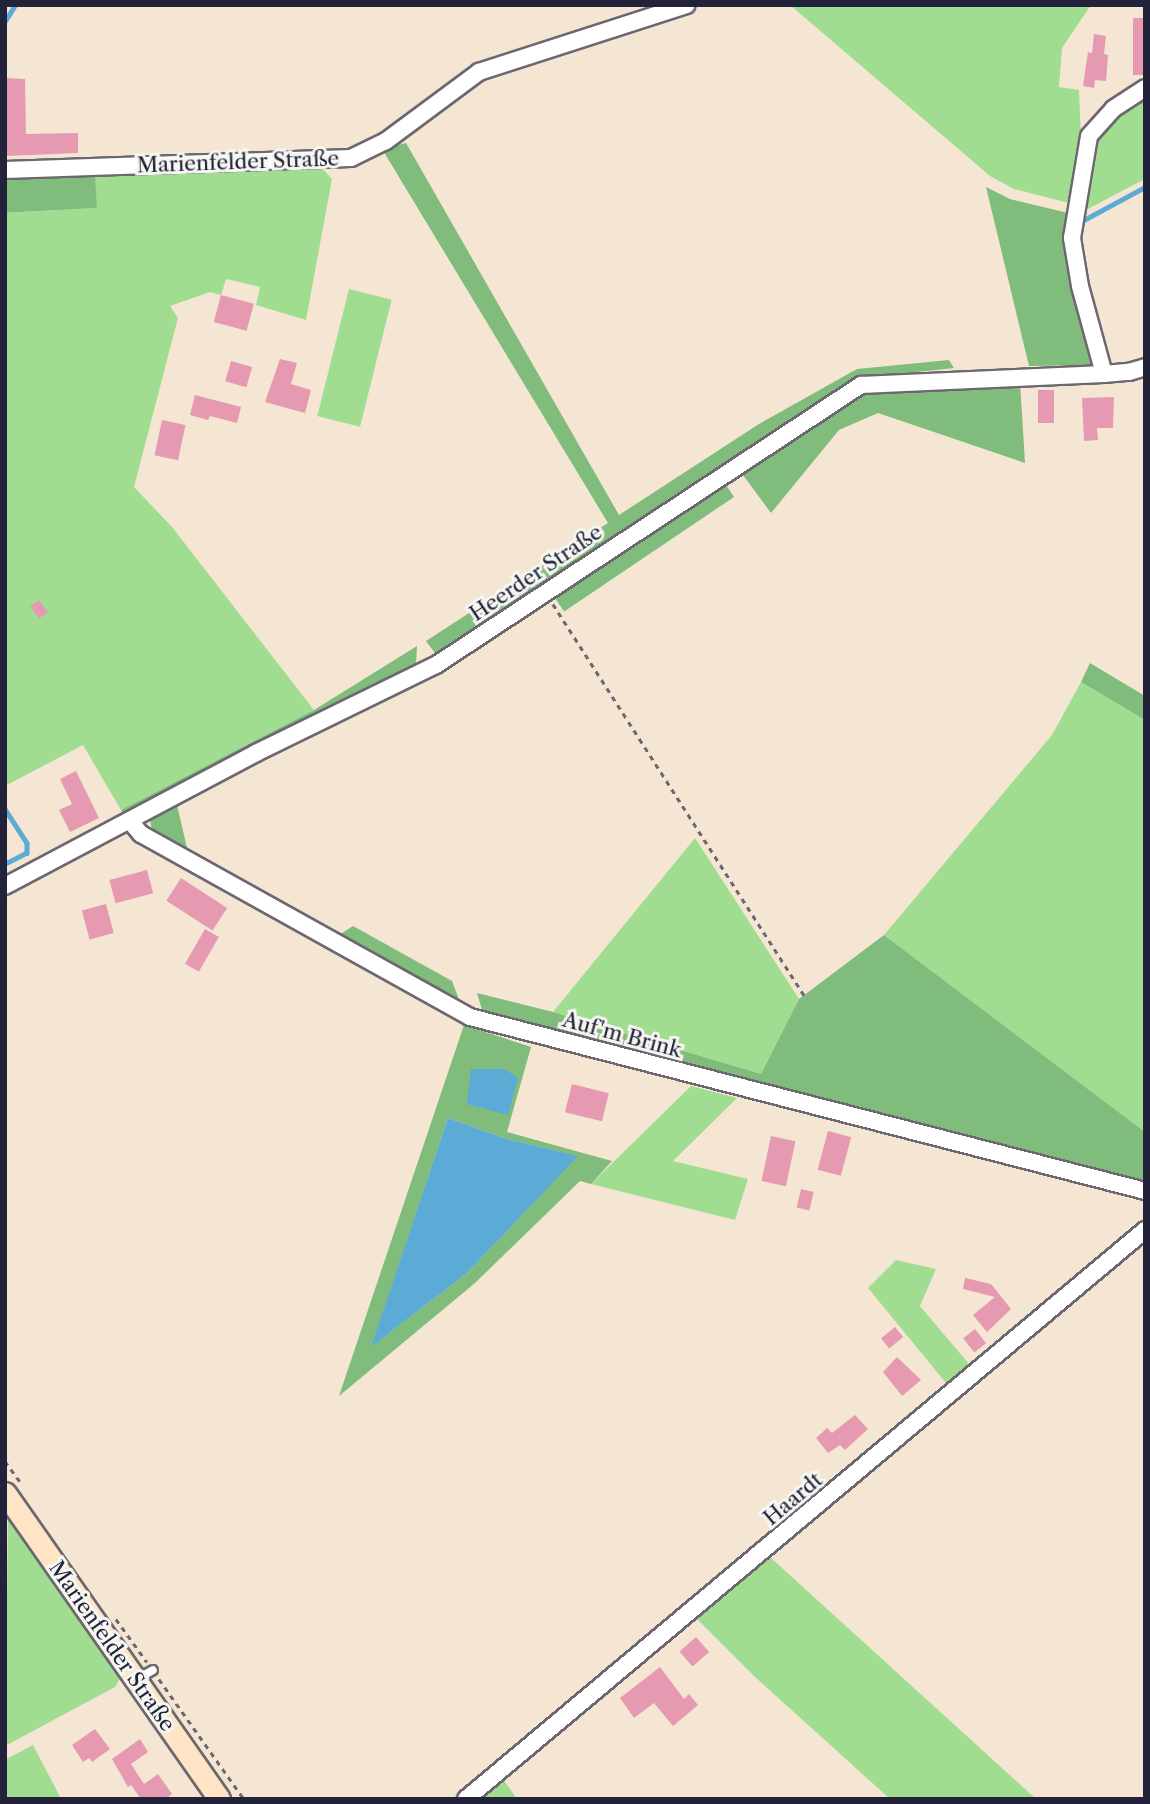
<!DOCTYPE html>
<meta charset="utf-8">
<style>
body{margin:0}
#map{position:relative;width:1150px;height:1804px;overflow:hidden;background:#f4e6d3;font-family:"Libre Caslon Text",serif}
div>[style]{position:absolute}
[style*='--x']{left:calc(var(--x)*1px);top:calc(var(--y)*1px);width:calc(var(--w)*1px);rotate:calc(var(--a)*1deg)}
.green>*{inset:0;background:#a1dd91;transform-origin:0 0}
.forest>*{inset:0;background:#80bc7b;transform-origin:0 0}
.water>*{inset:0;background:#5cabd6}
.stream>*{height:4.5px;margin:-2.25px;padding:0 2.25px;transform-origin:2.25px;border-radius:2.25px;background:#5cabd6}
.building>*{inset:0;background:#e59ab2;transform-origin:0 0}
.path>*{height:2.5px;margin-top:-1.25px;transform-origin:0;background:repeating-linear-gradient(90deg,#6c6770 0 5px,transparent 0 10px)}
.roads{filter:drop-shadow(2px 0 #6c6770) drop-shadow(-2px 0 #6c6770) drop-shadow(0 2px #6c6770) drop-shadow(0 -2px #6c6770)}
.service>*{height:8px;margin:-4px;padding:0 4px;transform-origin:4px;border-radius:4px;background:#fff}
.minor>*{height:16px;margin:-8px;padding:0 8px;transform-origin:8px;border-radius:8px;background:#fff}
.secondary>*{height:21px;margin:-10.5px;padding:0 10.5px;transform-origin:10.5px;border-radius:10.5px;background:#ffe4c6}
span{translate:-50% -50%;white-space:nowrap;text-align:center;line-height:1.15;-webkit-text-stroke:6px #f6f6f2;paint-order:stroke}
.street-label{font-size:21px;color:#22223b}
.frame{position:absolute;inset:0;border:7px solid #22223b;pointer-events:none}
</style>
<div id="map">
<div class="green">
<div style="clip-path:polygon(790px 5px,1091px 5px,1062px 48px,1059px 87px,1079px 90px,1081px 137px,1069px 203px,1014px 189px,990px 176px)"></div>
<div style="clip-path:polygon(1145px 98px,1145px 179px,1084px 211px,1098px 138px,1118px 116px)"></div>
<div style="clip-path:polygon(319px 165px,332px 179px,306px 320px,256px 305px,260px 287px,226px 279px,221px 295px,210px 292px,170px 306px,178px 318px,134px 487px,172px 527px,314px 710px,121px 810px,83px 745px,5px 786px,5px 213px,96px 208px,95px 174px)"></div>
<div style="left:349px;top:289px;width:44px;height:131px;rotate:14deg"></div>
<div style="clip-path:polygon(1081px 682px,1145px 720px,1145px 1132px,884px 935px,1052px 735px)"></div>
<div style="clip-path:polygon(695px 838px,799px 999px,761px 1074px,553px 1012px)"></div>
<div style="clip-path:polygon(691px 1086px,737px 1098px,673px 1161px,748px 1179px,735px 1220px,591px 1184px)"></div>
<div style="clip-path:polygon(896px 1260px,936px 1269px,920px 1306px,969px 1364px,946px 1383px,868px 1288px)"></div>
<div style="clip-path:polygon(8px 1518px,121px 1677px,115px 1687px,5px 1746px)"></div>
<div style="clip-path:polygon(770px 1557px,1036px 1799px,890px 1799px,753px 1675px,696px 1618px)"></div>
<div style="clip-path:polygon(33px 1745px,56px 1789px,61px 1799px,5px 1799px,5px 1760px)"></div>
<div style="clip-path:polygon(503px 1779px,517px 1799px,481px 1799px)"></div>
</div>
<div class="forest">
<div style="clip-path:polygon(406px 143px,619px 515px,759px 424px,857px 369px,949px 360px,954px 368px,860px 378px,437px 656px,426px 641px,608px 523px,382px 149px)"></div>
<div style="left:95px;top:174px;width:34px;height:90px;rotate:87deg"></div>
<div style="clip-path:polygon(986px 187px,1010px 199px,1068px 213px,1065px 237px,1092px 352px,1092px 365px,1029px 366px)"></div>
<div style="clip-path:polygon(1020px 382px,1025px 463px,878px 413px,839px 430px,771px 513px,740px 471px,863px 392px)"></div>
<div style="left:724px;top:482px;width:18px;height:205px;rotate:56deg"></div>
<div style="clip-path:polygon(417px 646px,416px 665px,126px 816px,121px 810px,314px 710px)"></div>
<div style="clip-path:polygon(1090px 663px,1145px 696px,1145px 720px,1081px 682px)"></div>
<div style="clip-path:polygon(177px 805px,188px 852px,152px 831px,150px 819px)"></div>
<div style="clip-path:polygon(353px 926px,452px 981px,461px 1005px,339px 935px)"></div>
<div style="clip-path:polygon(884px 935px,1145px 1132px,1145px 1184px,483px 1013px,477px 993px,553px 1012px,761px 1074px,799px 999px)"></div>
<div style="clip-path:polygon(evenodd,464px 1025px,531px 1047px,507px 1132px,612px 1161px,591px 1184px,580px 1181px,475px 1283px,339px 1396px,464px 1025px,448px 1118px,507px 1139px,577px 1156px,467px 1273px,372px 1346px,448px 1118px)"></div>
</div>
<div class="water">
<div style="clip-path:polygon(471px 1069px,504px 1069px,518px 1078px,508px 1115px,467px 1104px)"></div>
<div style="clip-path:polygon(448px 1118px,507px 1139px,578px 1156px,467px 1273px,371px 1347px)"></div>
</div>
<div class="stream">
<div style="--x:5;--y:21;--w:19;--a:-58"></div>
<div style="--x:1080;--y:222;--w:74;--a:-28.3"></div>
<div style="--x:5;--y:809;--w:40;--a:57.1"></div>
<div style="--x:27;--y:843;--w:10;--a:90"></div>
<div style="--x:27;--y:853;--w:25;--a:153"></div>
</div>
<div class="building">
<div style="left:1133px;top:18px;width:12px;height:57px"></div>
<div style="clip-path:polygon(1094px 34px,1106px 36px,1104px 54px,1108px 55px,1106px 81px,1095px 80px,1094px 88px,1083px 86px,1088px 52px,1092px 53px)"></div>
<div style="clip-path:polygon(5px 78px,25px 79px,26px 134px,78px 133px,78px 153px,5px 156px)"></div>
<div style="left:221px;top:295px;width:34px;height:28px;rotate:15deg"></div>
<div style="clip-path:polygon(280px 359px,297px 363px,291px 384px,311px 390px,305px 413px,265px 402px)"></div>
<div style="left:231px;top:361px;width:22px;height:21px;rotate:16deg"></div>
<div style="left:1038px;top:390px;width:16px;height:33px"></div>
<div style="clip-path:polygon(195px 395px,241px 407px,237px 423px,210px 416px,208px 420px,190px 415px)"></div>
<div style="clip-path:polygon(1114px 397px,1113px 428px,1097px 428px,1098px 440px,1084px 441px,1082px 398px)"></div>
<div style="left:162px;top:420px;width:24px;height:36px;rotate:12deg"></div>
<div style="left:39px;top:600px;width:15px;height:11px;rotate:53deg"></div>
<div style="clip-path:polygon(76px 771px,99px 818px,70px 832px,59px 810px,72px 804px,60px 779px)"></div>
<div style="left:147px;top:870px;width:24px;height:39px;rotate:75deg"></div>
<div style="left:181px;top:878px;width:55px;height:27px;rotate:33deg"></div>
<div style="left:106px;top:904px;width:30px;height:25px;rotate:75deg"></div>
<div style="left:205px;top:929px;width:16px;height:40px;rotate:30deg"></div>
<div style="left:572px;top:1084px;width:38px;height:29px;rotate:14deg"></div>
<div style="left:828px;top:1131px;width:24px;height:40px;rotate:15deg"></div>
<div style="left:771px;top:1136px;width:25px;height:46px;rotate:12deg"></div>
<div style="left:801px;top:1189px;width:13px;height:19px;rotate:13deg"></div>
<div style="clip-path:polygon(965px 1278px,991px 1284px,1011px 1309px,987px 1332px,973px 1315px,995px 1297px,963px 1289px)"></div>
<div style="left:895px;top:1327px;width:13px;height:18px;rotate:51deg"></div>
<div style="left:975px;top:1329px;width:18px;height:15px;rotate:52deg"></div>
<div style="clip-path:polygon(897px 1357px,921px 1380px,902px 1396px,883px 1372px)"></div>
<div style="clip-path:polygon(855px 1415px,868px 1429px,845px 1450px,840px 1445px,828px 1453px,816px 1438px,827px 1428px,832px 1433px)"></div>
<div style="left:696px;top:1637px;width:20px;height:22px;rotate:49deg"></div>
<div style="clip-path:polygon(660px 1667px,684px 1699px,689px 1694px,698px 1705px,673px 1726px,654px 1703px,634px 1718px,620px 1698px)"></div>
<div style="clip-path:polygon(95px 1729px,110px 1749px,92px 1762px,89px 1758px,83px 1762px,72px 1745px)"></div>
<div style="clip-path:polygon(140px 1739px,148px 1752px,131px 1764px,144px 1784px,158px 1774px,172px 1794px,166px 1799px,141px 1799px,131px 1785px,128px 1787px,112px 1759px)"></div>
</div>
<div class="path">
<div style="--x:553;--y:604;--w:470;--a:57.3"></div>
<div style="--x:5;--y:1461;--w:26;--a:54"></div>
<div style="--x:116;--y:1619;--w:53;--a:54.2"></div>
<div style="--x:159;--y:1679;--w:147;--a:54.7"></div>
</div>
<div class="roads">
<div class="service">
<div style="--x:137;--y:1679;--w:18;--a:-29"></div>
</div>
<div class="minor">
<div style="--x:5;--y:170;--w:346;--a:-2"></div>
<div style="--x:351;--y:158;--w:39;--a:-26"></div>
<div style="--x:386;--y:141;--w:116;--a:-36.6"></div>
<div style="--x:479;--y:72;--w:218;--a:-17.9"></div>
<div style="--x:1104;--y:374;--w:91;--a:-105.3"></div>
<div style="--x:1080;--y:286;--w:49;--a:-99.5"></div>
<div style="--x:1072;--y:238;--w:103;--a:-80.5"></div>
<div style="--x:1089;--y:136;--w:36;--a:-48"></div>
<div style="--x:1113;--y:109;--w:38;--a:-33"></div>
<div style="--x:130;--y:821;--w:17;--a:50"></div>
<div style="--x:141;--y:834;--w:376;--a:29.1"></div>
<div style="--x:470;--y:1017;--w:697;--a:14.45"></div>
<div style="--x:5;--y:886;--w:284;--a:-27.9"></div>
<div style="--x:256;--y:753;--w:200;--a:-26.1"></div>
<div style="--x:436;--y:665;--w:509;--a:-33.38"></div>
<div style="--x:861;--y:385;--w:243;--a:-2.6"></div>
<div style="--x:1104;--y:374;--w:25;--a:-5"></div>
<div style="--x:1129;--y:372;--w:17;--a:-17"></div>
<div style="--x:466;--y:1799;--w:886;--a:-39.96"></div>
</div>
<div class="secondary">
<div style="--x:5;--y:1493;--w:373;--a:55"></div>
</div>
</div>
<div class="street-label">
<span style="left:238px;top:162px;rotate:-2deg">Marienfelder Straße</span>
<span style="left:536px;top:573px;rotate:-34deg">Heerder Straße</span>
<span style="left:622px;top:1035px;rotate:15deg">Auf'm Brink</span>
<span style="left:793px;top:1499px;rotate:-40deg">Haardt</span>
<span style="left:112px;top:1646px;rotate:55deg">Marienfelder Straße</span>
</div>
<div class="frame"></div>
</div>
